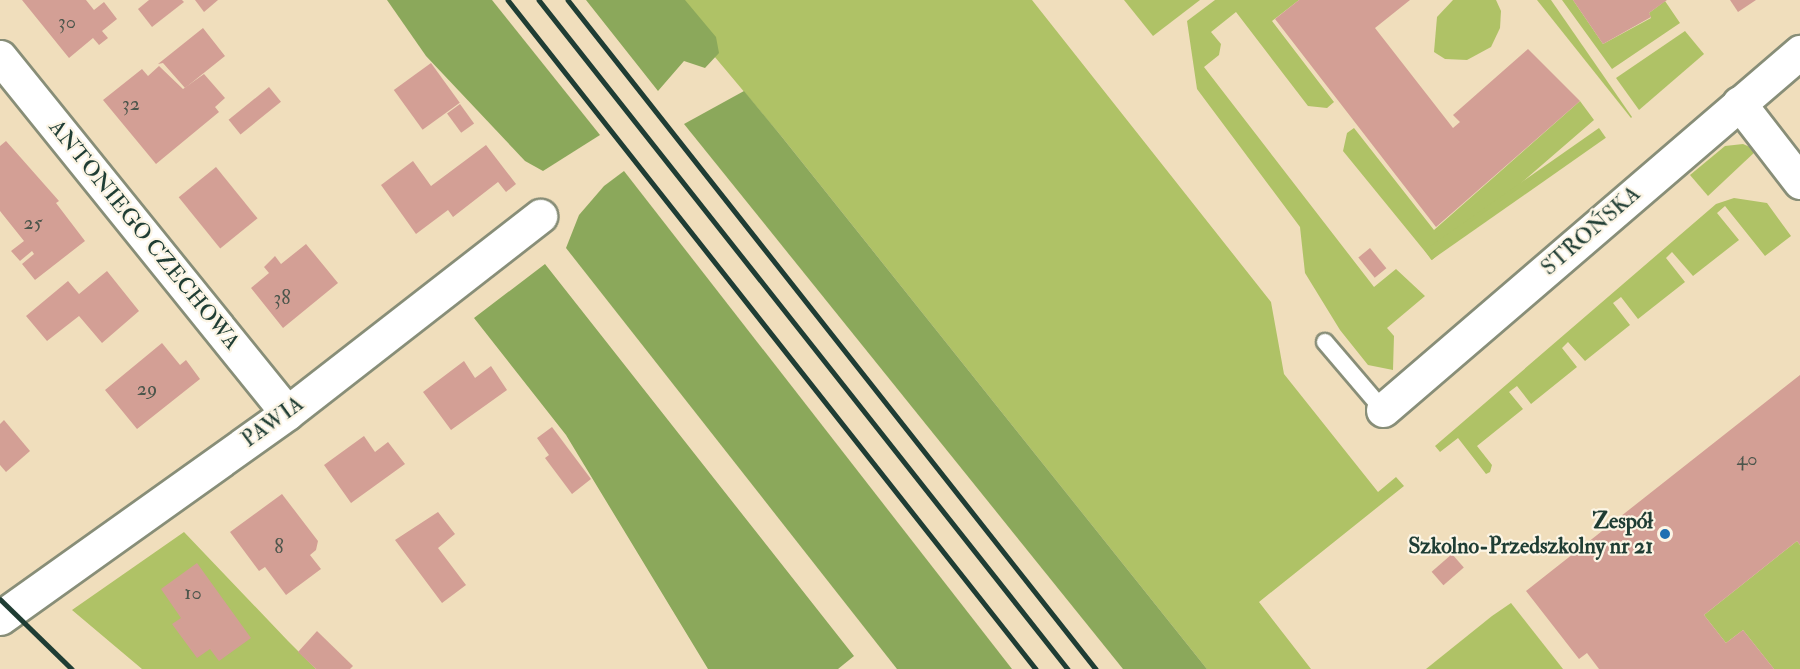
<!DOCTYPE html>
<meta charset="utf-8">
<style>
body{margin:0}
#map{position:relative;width:1800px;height:669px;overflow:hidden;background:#f0debc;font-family:"IM FELL Double Pica",serif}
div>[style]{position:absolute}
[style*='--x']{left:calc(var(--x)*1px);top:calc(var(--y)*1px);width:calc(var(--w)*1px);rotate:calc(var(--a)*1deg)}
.green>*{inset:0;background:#afc266;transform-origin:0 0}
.forest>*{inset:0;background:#8ba85b}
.building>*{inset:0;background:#d39f95;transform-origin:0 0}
.roads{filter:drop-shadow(2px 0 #888e78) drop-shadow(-2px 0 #888e78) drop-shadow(0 2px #888e78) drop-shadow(0 -2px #888e78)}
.lane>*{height:16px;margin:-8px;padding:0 8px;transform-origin:8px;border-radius:8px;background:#fff}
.street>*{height:33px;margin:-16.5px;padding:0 16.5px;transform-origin:16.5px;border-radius:16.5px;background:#fff}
.rail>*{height:4.5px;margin:-2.25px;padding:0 2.25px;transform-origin:2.25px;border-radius:2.25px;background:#1f3d34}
.dots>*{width:16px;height:16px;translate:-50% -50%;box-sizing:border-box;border:3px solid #fcf5e5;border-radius:50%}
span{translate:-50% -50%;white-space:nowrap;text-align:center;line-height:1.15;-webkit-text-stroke:4.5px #fcf5e5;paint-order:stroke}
.number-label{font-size:20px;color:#4c564c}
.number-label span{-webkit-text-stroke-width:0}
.street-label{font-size:22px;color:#1f3d34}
.poi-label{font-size:22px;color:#1f3d34;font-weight:700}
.right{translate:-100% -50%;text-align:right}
</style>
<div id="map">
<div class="green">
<div style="clip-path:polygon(667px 0,1032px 0,1271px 302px,1284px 374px,1378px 492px,1396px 477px,1404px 486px,1259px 602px,1311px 669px,1207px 669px,782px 137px)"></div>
<div style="clip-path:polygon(1124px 0,1200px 0,1153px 36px)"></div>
<div style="clip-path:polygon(1215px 0,1299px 0,1272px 21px,1334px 102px,1327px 108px,1308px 106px,1236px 12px,1211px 32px,1221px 44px,1219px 55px,1204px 67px,1374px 287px,1396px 269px,1425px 296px,1387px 328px,1394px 336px,1393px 370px,1368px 365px,1340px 330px,1305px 273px,1300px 227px,1197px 89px,1187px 21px)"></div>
<div style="clip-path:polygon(1453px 0,1496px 0,1501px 11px,1500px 28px,1491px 47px,1467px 60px,1445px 59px,1434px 52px,1437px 17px)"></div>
<div style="clip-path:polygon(1537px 0,1551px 0,1632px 117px,1631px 118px)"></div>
<div style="clip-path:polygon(1562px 0,1573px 0,1603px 44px,1651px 18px,1649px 13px,1665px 1px,1680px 23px,1612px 69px)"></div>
<div style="clip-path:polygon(1685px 31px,1704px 54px,1639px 110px,1616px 78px)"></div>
<div style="clip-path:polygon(1580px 101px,1594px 120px,1432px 260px,1343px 151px,1347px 133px,1354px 128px,1434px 230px)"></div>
<div style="left:1599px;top:128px;width:12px;height:213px;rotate:55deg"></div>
<div style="clip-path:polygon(1743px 144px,1757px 150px,1708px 196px,1690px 175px,1725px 146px)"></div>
<div style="clip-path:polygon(1734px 198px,1767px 203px,1791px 236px,1765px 256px,1725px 206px,1717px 213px,1739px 240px,1693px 276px,1672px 252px,1666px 258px,1685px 282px,1638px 319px,1621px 297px,1613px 303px,1630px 325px,1585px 361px,1568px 342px,1562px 348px,1577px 367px,1531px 404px,1517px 386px,1509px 392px,1523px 409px,1477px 446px,1492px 465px,1490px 472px,1486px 474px,1458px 438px,1440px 452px,1435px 446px,1716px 204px)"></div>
<div style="clip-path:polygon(184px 532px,288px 641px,316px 669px,142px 669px,72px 610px)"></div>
<div style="clip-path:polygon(1797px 541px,1800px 545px,1800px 669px,1774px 669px,1743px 630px,1726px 643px,1704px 615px)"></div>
<div style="clip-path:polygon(1511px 603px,1563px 669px,1426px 669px,1492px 616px)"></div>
</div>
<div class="forest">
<div style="clip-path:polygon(387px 0,492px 0,600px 135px,543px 171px,525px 161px,426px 56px)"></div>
<div style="clip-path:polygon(586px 0,685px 0,716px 37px,719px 53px,705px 68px,684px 61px,658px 91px)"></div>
<div style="clip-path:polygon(744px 91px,782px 137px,1207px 669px,1123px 669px,684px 124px)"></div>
<div style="clip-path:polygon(624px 171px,1012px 669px,897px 669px,566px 248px,579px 215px,604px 186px)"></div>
<div style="clip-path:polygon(545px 264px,854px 656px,838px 669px,708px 669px,566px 435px,474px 318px)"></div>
</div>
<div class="building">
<div style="clip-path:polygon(22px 0,86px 0,94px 10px,104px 2px,117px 19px,102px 31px,108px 38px,99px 45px,93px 38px,69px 58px)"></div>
<div style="clip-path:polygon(149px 0,182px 0,184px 2px,152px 27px,138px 9px)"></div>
<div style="clip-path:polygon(195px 0,218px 0,204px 12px)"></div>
<div style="clip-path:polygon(1299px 0,1410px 0,1375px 28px,1453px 128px,1460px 122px,1453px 115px,1528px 49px,1580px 101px,1436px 227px,1275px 19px)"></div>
<div style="clip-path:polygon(1573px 0,1667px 0,1649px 13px,1651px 17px,1603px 44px)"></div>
<div style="clip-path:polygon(1730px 0,1756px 0,1738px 12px)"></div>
<div style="clip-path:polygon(203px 28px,225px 56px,185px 88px,163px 63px,158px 64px)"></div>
<div style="left:431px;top:63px;width:49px;height:46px;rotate:54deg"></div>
<div style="clip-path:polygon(159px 66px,183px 89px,204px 74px,225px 98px,215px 107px,219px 112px,156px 164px,103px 100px,142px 69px,148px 76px)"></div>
<div style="left:269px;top:87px;width:19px;height:52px;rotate:51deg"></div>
<div style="left:460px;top:104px;width:24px;height:16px;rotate:54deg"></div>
<div style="clip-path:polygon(6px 141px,59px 201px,56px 203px,85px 241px,35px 280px,22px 264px,34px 254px,32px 251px,20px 261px,11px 251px,24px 241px,0 211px,0 146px)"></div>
<div style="clip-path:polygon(486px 145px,516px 184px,506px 192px,498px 182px,453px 217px,448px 210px,416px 234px,381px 185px,413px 161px,431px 186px)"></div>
<div style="left:216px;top:167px;width:66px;height:48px;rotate:51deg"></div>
<div style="clip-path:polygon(306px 244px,338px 283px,283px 328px,251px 288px,269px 273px,264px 267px,275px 256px,281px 264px)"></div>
<div style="left:1370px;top:248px;width:26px;height:15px;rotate:51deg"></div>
<div style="clip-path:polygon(107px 271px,139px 311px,102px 343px,79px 316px,47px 341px,26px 316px,68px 281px,79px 294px)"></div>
<div style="clip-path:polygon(162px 343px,180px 365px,186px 360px,200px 379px,137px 429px,105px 390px)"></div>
<div style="clip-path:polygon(464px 361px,475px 378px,491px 366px,507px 390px,451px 430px,423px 392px)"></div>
<div style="clip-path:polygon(1800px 375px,1800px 545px,1797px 541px,1704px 615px,1726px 643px,1743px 630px,1774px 669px,1599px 669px,1587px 653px,1579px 659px,1526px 591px)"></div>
<div style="clip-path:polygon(4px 420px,30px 451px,6px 472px,0 465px,0 424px)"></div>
<div style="clip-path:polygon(552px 427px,591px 479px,572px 494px,545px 458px,549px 455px,537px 438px)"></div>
<div style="clip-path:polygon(364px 436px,375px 452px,388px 442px,405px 464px,351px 503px,324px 465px)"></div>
<div style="clip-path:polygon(282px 494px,318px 541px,316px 550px,310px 555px,321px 569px,286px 595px,265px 567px,259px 571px,230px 532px)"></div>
<div style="clip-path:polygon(438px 512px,455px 534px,438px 548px,466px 585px,442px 603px,395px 540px)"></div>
<div style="left:1452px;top:554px;width:18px;height:27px;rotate:49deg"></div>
<div style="clip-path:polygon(197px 563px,251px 638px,219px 661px,210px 649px,197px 658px,172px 624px,181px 618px,161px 589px)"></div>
<div style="clip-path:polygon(317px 631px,353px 666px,350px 669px,316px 669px,298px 652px)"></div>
</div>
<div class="roads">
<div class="lane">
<div style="--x:1325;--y:342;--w:89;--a:49.5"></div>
</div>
<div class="street">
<div style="--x:0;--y:57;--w:457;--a:51.1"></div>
<div style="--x:1739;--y:103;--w:100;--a:52.3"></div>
<div style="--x:1383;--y:410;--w:550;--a:-40.65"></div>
<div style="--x:0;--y:618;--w:353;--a:-35.5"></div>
<div style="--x:287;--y:413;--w:321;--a:-37.9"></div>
</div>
</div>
<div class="rail">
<div style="--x:508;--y:0;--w:852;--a:51.72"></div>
<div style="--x:539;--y:0;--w:853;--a:51.67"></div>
<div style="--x:568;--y:0;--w:852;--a:51.72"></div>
<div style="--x:0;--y:599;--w:100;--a:44.2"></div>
</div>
<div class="dots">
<div style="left:1665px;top:534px;background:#1f6fb2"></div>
</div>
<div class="number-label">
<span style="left:67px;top:21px">30</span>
<span style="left:131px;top:103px">32</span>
<span style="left:33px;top:222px">25</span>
<span style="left:282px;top:297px">38</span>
<span style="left:147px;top:388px">29</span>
<span style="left:1747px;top:458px">40</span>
<span style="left:279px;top:546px">8</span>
<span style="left:193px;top:592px">10</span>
</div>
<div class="street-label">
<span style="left:1591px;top:231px;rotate:-41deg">STROŃSKA</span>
<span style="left:144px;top:235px;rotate:51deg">ANTONIEGO CZECHOWA</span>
<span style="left:273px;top:422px;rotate:-36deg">PAWIA</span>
</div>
<div class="poi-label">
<span class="right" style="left:1653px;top:534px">Zespół<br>Szkolno-Przedszkolny nr 21</span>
</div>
</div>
